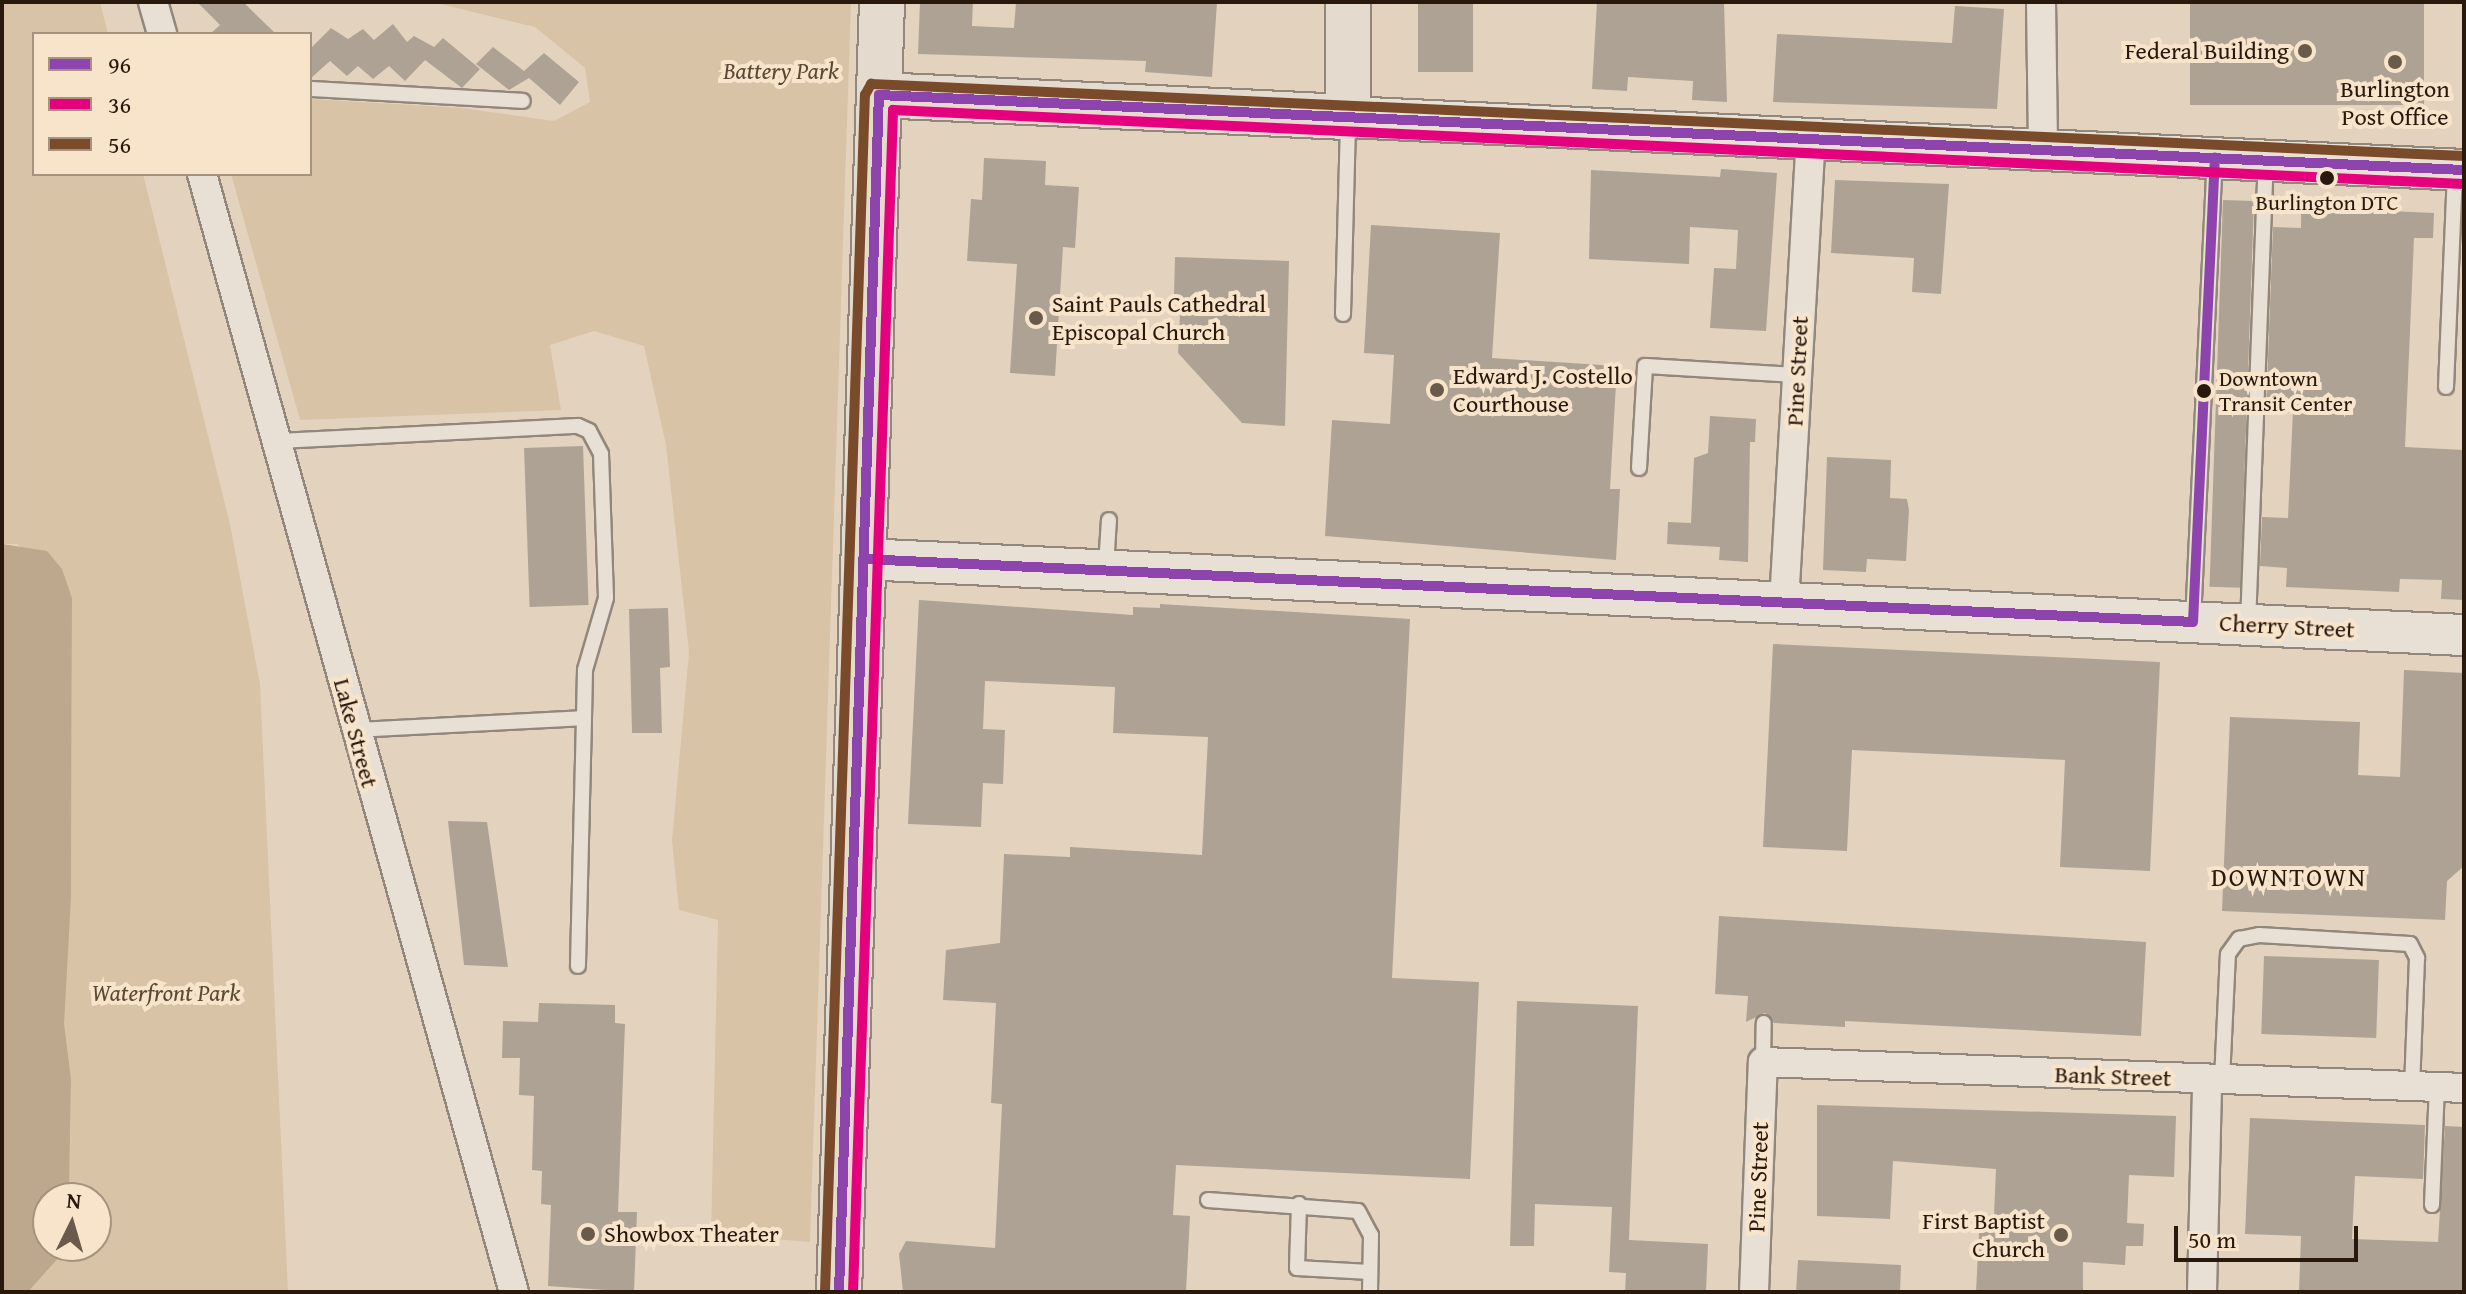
<!DOCTYPE html>
<style>
body{margin:0}
#map{position:relative;width:2466px;height:1294px;overflow:hidden;background:#e3d3be;font-family:"Gentium Book Plus",serif}
div>[style]{position:absolute}
[style*='--x']{left:calc(var(--x)*1px);top:calc(var(--y)*1px);width:calc(var(--w)*1px);rotate:calc(var(--a)*1deg)}
.green>*{inset:0;background:#d9c3a6}
.water>*{inset:0;background:#bea88d}
.building>*{inset:0;background:#aea294;transform-origin:0 0}
.roads{filter:drop-shadow(2px 0 #92877a) drop-shadow(-2px 0 #92877a) drop-shadow(0 2px #92877a) drop-shadow(0 -2px #92877a)}
.lane>*{height:14px;margin:-7px;padding:0 7px;transform-origin:7px;border-radius:7px;background:#e8e0d5}
.street>*{height:28px;margin:-14px;padding:0 14px;transform-origin:14px;border-radius:14px;background:#e8e0d5}
.secondary>*{height:40px;margin:-20px;padding:0 20px;transform-origin:20px;border-radius:20px;background:#e8e0d5}
.primary>*{height:44px;margin:-22px;padding:0 22px;transform-origin:22px;border-radius:22px;background:#e4dbce}
.bus-1>*{height:10px;margin:-5px;padding:0 5px;transform-origin:5px;border-radius:5px;background:#8e44ad}
.bus-2>*{height:10px;margin:-5px;padding:0 5px;transform-origin:5px;border-radius:5px;background:#e5007d}
.bus-3>*{height:10px;margin:-5px;padding:0 5px;transform-origin:5px;border-radius:5px;background:#7a4b2a}
.dots>*{width:22px;height:22px;translate:-50% -50%;box-sizing:border-box;border:4px solid #f7e4cb;border-radius:50%}
span{translate:-50% -50%;white-space:nowrap;text-align:center;line-height:1.15;-webkit-text-stroke:8px #f7e4cb;paint-order:stroke}
.bus-label{font-size:22px;color:#29190d}
.left{translate:0 -50%;text-align:left}
.poi-label{font-size:24px;color:#29190d}
.right{translate:-100% -50%;text-align:right}
.park-label{font-size:24px;color:#5b4835;font-style:italic}
.street-label{font-size:24px;color:#29190d}
.neighbourhood-label{font-size:26px;color:#29190d;letter-spacing:2px}
.frame{position:absolute;inset:0;border:4px solid #29190d;pointer-events:none}
.legend{position:absolute;left:32px;top:32px;width:280px;height:144px;box-sizing:border-box;background:#f7e4cb;border:2px solid #a5937f;margin:0;padding:10px 14px;list-style:none;font-size:24px;color:#29190d}
.legend li{display:flex;align-items:center;gap:16px;height:40px}
.legend b{width:40px;border:2px solid #a5937f}
.north{position:absolute;left:32px;top:1182px;width:80px;height:80px;box-sizing:border-box;background:#f7e4cb;border:2px solid #a5937f;border-radius:50%;rotate:5deg;font-size:22px;font-weight:700;line-height:32px;text-align:center;color:#29190d}
.north::after{content:'';display:block;margin:auto;width:28px;height:36px;background:#6a5a4b;clip-path:polygon(50% 0,100% 100%,50% 72%,0 100%)}
.scale{position:absolute;left:2174px;top:1226px;width:184px;height:36px;box-sizing:border-box;border:4px solid #29190d;border-top:0;padding-left:10px;font-size:24px;line-height:28px;white-space:nowrap;color:#29190d;-webkit-text-stroke:6px #f7e4cb;paint-order:stroke}
</style>
<div id="map">
<div class="green">
<div style="clip-path:polygon(2px 2px,100px 2px,108px 34px,34px 34px,34px 174px,143px 174px,230px 524px,260px 684px,288px 1292px,28px 1292px,68px 1246px,96px 1246px,96px 1198px,69px 1198px,71px 1079px,52px 956px,67px 952px,71px 898px,72px 598px,17px 544px,2px 544px)"></div>
<div style="clip-path:polygon(432px 2px,851px 2px,810px 1242px,711px 1234px,718px 920px,679px 910px,672px 841px,689px 652px,666px 445px,644px 346px,594px 331px,550px 345px,561px 410px,300px 420px,231px 174px,310px 174px,310px 99px,462px 108px,554px 121px,590px 102px,585px 68px,535px 27px)"></div>
</div>
<div class="water">
<div style="clip-path:polygon(2px 544px,47px 551px,62px 569px,72px 598px,71px 898px,64px 1024px,71px 1079px,69px 1198px,48px 1198px,48px 1246px,68px 1247px,28px 1292px,2px 1292px)"></div>
</div>
<div class="building">
<div style="clip-path:polygon(197px 2px,243px 2px,276px 34px,210px 34px,220px 25px)"></div>
<div style="clip-path:polygon(920px 2px,973px 2px,972px 26px,1014px 28px,1016px 2px,1217px 2px,1212px 77px,1145px 72px,1146px 61px,918px 54px)"></div>
<div style="left:1418px;top:2px;width:55px;height:70px"></div>
<div style="clip-path:polygon(1597px 2px,1724px 2px,1727px 102px,1692px 100px,1693px 81px,1628px 77px,1627px 91px,1592px 89px)"></div>
<div style="left:2190px;top:2px;width:234px;height:103px"></div>
<div style="clip-path:polygon(1955px 6px,2004px 9px,1997px 109px,1773px 102px,1777px 34px,1952px 43px)"></div>
<div style="clip-path:polygon(393px 24px,407px 42px,414px 36px,434px 47px,443px 38px,480px 69px,462px 88px,425px 60px,405px 81px,389px 66px,373px 79px,358px 66px,347px 76px,330px 61px,310px 79px,310px 49px,331px 28px,348px 39px,363px 29px,374px 40px)"></div>
<div style="clip-path:polygon(493px 47px,524px 71px,544px 53px,579px 82px,560px 105px,529px 78px,509px 90px,476px 64px)"></div>
<div style="clip-path:polygon(984px 158px,1046px 161px,1045px 185px,1079px 187px,1075px 248px,1063px 247px,1055px 376px,1010px 373px,1017px 264px,967px 261px,971px 199px,982px 200px)"></div>
<div style="clip-path:polygon(1721px 169px,1777px 173px,1766px 331px,1710px 328px,1714px 268px,1736px 269px,1738px 230px,1690px 227px,1689px 264px,1589px 259px,1591px 170px,1720px 177px)"></div>
<div style="clip-path:polygon(1835px 180px,1949px 184px,1941px 294px,1912px 292px,1914px 258px,1831px 253px)"></div>
<div style="left:2223px;top:200px;width:31px;height:387px;rotate:2deg"></div>
<div style="clip-path:polygon(2301px 207px,2434px 213px,2433px 238px,2414px 238px,2405px 447px,2464px 450px,2464px 600px,2441px 599px,2442px 580px,2400px 579px,2399px 592px,2286px 587px,2287px 568px,2260px 566px,2262px 517px,2288px 518px,2293px 411px,2266px 410px,2273px 227px,2301px 228px)"></div>
<div style="clip-path:polygon(1371px 225px,1500px 233px,1492px 358px,1617px 366px,1610px 489px,1620px 489px,1616px 560px,1325px 536px,1332px 420px,1390px 424px,1394px 355px,1364px 353px)"></div>
<div style="clip-path:polygon(1175px 257px,1289px 261px,1285px 426px,1242px 423px,1178px 353px,1181px 295px,1174px 295px)"></div>
<div style="clip-path:polygon(1710px 416px,1756px 419px,1755px 442px,1750px 442px,1748px 562px,1719px 560px,1720px 547px,1667px 544px,1668px 522px,1691px 523px,1694px 458px,1708px 453px)"></div>
<div style="left:583px;top:446px;width:159px;height:59px;rotate:88deg"></div>
<div style="clip-path:polygon(1827px 457px,1891px 460px,1890px 498px,1907px 499px,1909px 510px,1906px 561px,1867px 559px,1866px 572px,1823px 570px)"></div>
<div style="clip-path:polygon(919px 600px,1133px 615px,1133px 607px,1160px 608px,1160px 604px,1410px 619px,1392px 978px,1479px 982px,1470px 1179px,1176px 1165px,1173px 1215px,1190px 1216px,1186px 1292px,903px 1292px,899px 1254px,906px 1241px,995px 1248px,1002px 1104px,991px 1103px,996px 1003px,943px 1000px,946px 950px,1000px 943px,1004px 854px,1070px 857px,1070px 847px,1202px 855px,1208px 737px,1113px 733px,1115px 687px,985px 681px,983px 729px,1005px 730px,1003px 784px,983px 783px,981px 827px,908px 824px)"></div>
<div style="clip-path:polygon(668px 608px,670px 667px,660px 668px,662px 733px,632px 733px,629px 609px)"></div>
<div style="clip-path:polygon(1773px 644px,2160px 662px,2150px 871px,2060px 867px,2065px 760px,1852px 750px,1847px 851px,1763px 847px)"></div>
<div style="clip-path:polygon(2404px 670px,2464px 673px,2464px 866px,2447px 881px,2445px 920px,2222px 911px,2230px 717px,2360px 722px,2358px 775px,2400px 777px)"></div>
<div style="clip-path:polygon(448px 821px,487px 822px,508px 967px,464px 965px)"></div>
<div style="clip-path:polygon(1719px 916px,2146px 942px,2141px 1036px,1845px 1021px,1845px 1027px,1774px 1023px,1765px 1013px,1746px 1022px,1748px 996px,1715px 994px)"></div>
<div style="left:2264px;top:956px;width:115px;height:78px;rotate:2deg"></div>
<div style="clip-path:polygon(1517px 1001px,1638px 1006px,1629px 1240px,1708px 1244px,1706px 1292px,1625px 1292px,1626px 1273px,1609px 1272px,1612px 1207px,1535px 1204px,1534px 1246px,1510px 1246px)"></div>
<div style="clip-path:polygon(539px 1003px,615px 1005px,615px 1023px,625px 1024px,618px 1212px,637px 1212px,634px 1292px,548px 1286px,551px 1205px,541px 1204px,542px 1171px,532px 1170px,534px 1096px,519px 1095px,520px 1058px,502px 1058px,503px 1021px,538px 1022px)"></div>
<div style="clip-path:polygon(1817px 1105px,2176px 1116px,2174px 1177px,2129px 1175px,2127px 1223px,2144px 1224px,2143px 1246px,2126px 1246px,2125px 1265px,2083px 1262px,2083px 1292px,1976px 1292px,1980px 1214px,1994px 1215px,1996px 1169px,1893px 1161px,1890px 1219px,1817px 1216px)"></div>
<div style="clip-path:polygon(2250px 1118px,2425px 1125px,2423px 1179px,2355px 1176px,2352px 1239px,2438px 1242px,2445px 1126px,2464px 1127px,2464px 1292px,2299px 1292px,2301px 1236px,2245px 1234px)"></div>
<div style="clip-path:polygon(1798px 1260px,1901px 1265px,1900px 1292px,1796px 1292px)"></div>
</div>
<div class="roads">
<div class="lane">
<div style="--x:310;--y:89;--w:213;--a:3.2"></div>
<div style="--x:1343;--y:314;--w:191;--a:-88.5"></div>
<div style="--x:2446;--y:387;--w:214;--a:-87.6"></div>
<div style="--x:279;--y:441;--w:299;--a:-2.9"></div>
<div style="--x:578;--y:426;--w:12;--a:24"></div>
<div style="--x:589;--y:431;--w:26;--a:62"></div>
<div style="--x:601;--y:454;--w:144;--a:88"></div>
<div style="--x:606;--y:598;--w:75;--a:106.3"></div>
<div style="--x:585;--y:670;--w:48;--a:91.2"></div>
<div style="--x:1639;--y:468;--w:102;--a:-86.6"></div>
<div style="--x:1645;--y:366;--w:152;--a:3.4"></div>
<div style="--x:1106;--y:566;--w:46;--a:-86.3"></div>
<div style="--x:2193;--y:621;--w:463;--a:-87.3"></div>
<div style="--x:2248;--y:624;--w:463;--a:-87.8"></div>
<div style="--x:356;--y:730;--w:228;--a:-3"></div>
<div style="--x:584;--y:718;--w:248;--a:91.4"></div>
<div style="--x:1763;--y:1062;--w:39;--a:-89"></div>
<div style="--x:2222;--y:1080;--w:126;--a:-87.3"></div>
<div style="--x:2228;--y:954;--w:19;--a:-54"></div>
<div style="--x:2239;--y:939;--w:20;--a:-11"></div>
<div style="--x:2259;--y:935;--w:151;--a:3.4"></div>
<div style="--x:2410;--y:944;--w:16;--a:63"></div>
<div style="--x:2417;--y:958;--w:129;--a:92.2"></div>
<div style="--x:1208;--y:1200;--w:150;--a:4.2"></div>
<div style="--x:1358;--y:1211;--w:27;--a:62"></div>
<div style="--x:1371;--y:1235;--w:57;--a:91"></div>
<div style="--x:1299;--y:1204;--w:64;--a:91.8"></div>
<div style="--x:1297;--y:1268;--w:73;--a:3.1"></div>
<div style="--x:2432;--y:1205;--w:118;--a:-87.6"></div>
</div>
<div class="street">
<div style="--x:153;--y:2;--w:33;--a:74"></div>
<div style="--x:2041;--y:2;--w:149;--a:89.2"></div>
<div style="--x:202;--y:174;--w:1161;--a:74.41"></div>
<div style="--x:1784;--y:603;--w:464;--a:-86.7"></div>
<div style="--x:1754;--y:1292;--w:230;--a:-87.8"></div>
<div style="--x:1763;--y:1062;--w:701;--a:2.12"></div>
<div style="--x:2202;--y:1292;--w:212;--a:-88.6"></div>
</div>
<div class="secondary">
<div style="--x:1348;--y:117;--w:1117;--a:2.72"></div>
<div style="--x:863;--y:559;--w:1603;--a:2.72"></div>
</div>
<div class="primary">
<div style="--x:879;--y:95;--w:470;--a:2.7"></div>
<div style="--x:1348;--y:117;--w:115;--a:-90"></div>
<div style="--x:839;--y:1292;--w:1291;--a:-88.09"></div>
</div>
</div>
<div class="bus-1">
<div style="--x:863;--y:559;--w:1331;--a:2.71"></div>
<div style="--x:2193;--y:622;--w:465;--a:-87.3"></div>
<div style="--x:839;--y:1292;--w:1198;--a:-88.09"></div>
<div style="--x:879;--y:95;--w:1587;--a:2.71"></div>
</div>
<div class="bus-2">
<div style="--x:853;--y:1292;--w:1183;--a:-88.06"></div>
<div style="--x:893;--y:110;--w:1572;--a:2.7"></div>
</div>
<div class="bus-3">
<div style="--x:825;--y:1292;--w:1198;--a:-88.09"></div>
<div style="--x:865;--y:95;--w:13;--a:-61"></div>
<div style="--x:871;--y:84;--w:1595;--a:2.59"></div>
</div>
<div class="dots">
<div style="left:2305px;top:51px;background:#6a5a4b"></div>
<div style="left:2395px;top:62px;background:#6a5a4b"></div>
<div style="left:2327px;top:178px;background:#29190d"></div>
<div style="left:1036px;top:318px;background:#6a5a4b"></div>
<div style="left:1437px;top:390px;background:#6a5a4b"></div>
<div style="left:2204px;top:391px;background:#29190d"></div>
<div style="left:588px;top:1234px;background:#6a5a4b"></div>
<div style="left:2061px;top:1235px;background:#6a5a4b"></div>
</div>
<div class="bus-label">
<span style="left:2327px;top:203px">Burlington DTC</span>
<span class="left" style="left:2219px;top:391px">Downtown<br>Transit Center</span>
</div>
<div class="poi-label">
<span class="right" style="left:2289px;top:51px">Federal Building</span>
<span style="left:2395px;top:103px">Burlington<br>Post Office</span>
<span class="left" style="left:1052px;top:318px">Saint Pauls Cathedral<br>Episcopal Church</span>
<span class="left" style="left:1453px;top:390px">Edward J. Costello<br>Courthouse</span>
<span class="right" style="left:2045px;top:1235px">First Baptist<br>Church</span>
<span class="left" style="left:604px;top:1234px">Showbox Theater</span>
</div>
<div class="park-label">
<span style="left:781px;top:71px">Battery Park</span>
<span style="left:166px;top:993px">Waterfront Park</span>
</div>
<div class="street-label">
<span style="left:1797px;top:371px;rotate:-87deg">Pine Street</span>
<span style="left:2287px;top:626px;rotate:3deg">Cherry Street</span>
<span style="left:356px;top:733px;rotate:75deg">Lake Street</span>
<span style="left:2113px;top:1076px;rotate:2deg">Bank Street</span>
<span style="left:1758px;top:1177px;rotate:-88deg">Pine Street</span>
</div>
<div class="neighbourhood-label">
<span style="left:2289px;top:877px">DOWNTOWN</span>
</div>
<div class="frame"></div>
<ul class="legend">
<li><b style="height:10px;background:#8e44ad"></b>96</li>
<li><b style="height:10px;background:#e5007d"></b>36</li>
<li><b style="height:10px;background:#7a4b2a"></b>56</li>
</ul>
<div class="north">N</div>
<div class="scale">50 m</div>
</div>
